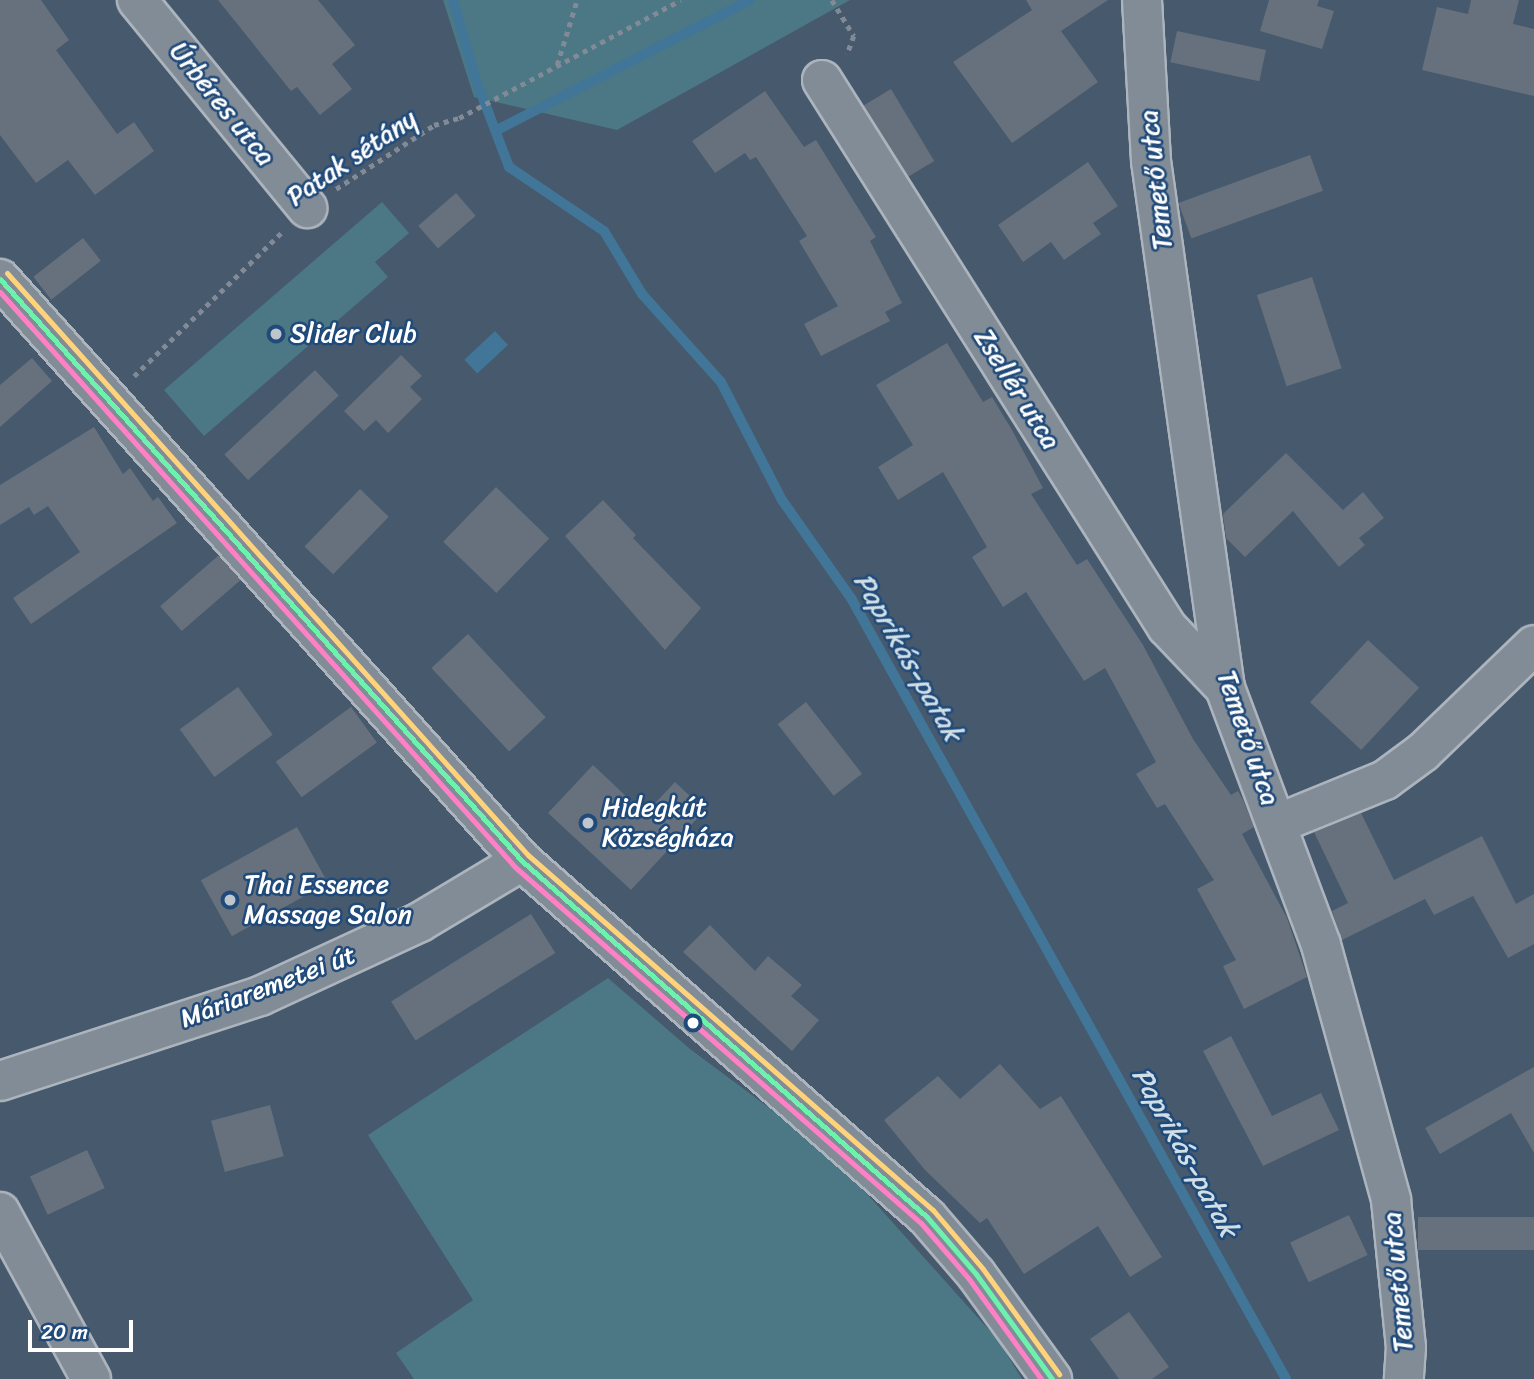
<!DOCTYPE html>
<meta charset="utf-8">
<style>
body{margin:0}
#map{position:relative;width:1534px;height:1379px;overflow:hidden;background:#46596d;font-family:Sriracha,sans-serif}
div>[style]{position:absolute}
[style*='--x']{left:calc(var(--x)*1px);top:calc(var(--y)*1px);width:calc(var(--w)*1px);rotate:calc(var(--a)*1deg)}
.green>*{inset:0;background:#4b7884}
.water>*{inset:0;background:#417698;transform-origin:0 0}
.stream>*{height:10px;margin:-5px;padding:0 5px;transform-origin:5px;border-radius:5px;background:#417698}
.building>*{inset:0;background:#66717d;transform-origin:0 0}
.path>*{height:4.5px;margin-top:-2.25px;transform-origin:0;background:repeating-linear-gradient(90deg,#818a96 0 5px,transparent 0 10px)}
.roads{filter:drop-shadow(2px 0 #acb4bd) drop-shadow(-2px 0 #acb4bd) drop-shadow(0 2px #acb4bd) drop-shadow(0 -2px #acb4bd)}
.minor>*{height:38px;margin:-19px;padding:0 19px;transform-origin:19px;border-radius:19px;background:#828c97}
.tertiary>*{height:38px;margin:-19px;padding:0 19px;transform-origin:19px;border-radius:19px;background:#828c97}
.secondary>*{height:38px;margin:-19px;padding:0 19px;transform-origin:19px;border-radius:19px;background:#828c97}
.bus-1>*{height:5px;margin:-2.5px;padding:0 2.5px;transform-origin:2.5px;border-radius:2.5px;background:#6df2ae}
.bus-2>*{height:5px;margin:-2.5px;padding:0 2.5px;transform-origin:2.5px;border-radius:2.5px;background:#ff80c5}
.bus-3>*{height:5px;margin:-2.5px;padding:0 2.5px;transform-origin:2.5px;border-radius:2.5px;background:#ffd37a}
.dots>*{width:19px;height:19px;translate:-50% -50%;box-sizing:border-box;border:4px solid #1f4a7a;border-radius:50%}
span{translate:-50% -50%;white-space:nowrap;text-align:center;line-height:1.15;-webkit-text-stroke:5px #1f4a7a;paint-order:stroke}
.street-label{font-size:26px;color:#fff}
.poi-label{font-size:26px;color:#fff}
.left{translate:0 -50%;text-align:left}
.water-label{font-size:28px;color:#d0dee6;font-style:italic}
.scale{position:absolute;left:28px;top:1320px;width:105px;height:32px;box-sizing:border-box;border:4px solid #fff;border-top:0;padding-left:9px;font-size:21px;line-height:24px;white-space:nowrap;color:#fff;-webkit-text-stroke:5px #1f4a7a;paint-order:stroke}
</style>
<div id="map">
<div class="green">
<div style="clip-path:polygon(443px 0,850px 0,617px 130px,474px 97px)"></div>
<div style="clip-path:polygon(382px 202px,409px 233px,375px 262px,388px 277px,204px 436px,164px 390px)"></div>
<div style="clip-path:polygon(608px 978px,690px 1049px,783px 1118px,859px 1185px,998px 1340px,1022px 1379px,414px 1379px,396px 1353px,473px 1300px,368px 1135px)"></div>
</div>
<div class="water">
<div style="left:495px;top:331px;width:19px;height:42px;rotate:47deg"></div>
</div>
<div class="stream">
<div style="--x:453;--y:0;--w:80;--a:74.1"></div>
<div style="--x:475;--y:77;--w:96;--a:69.3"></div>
<div style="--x:509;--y:167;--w:115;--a:34"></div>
<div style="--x:604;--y:231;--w:74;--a:58.9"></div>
<div style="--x:642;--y:294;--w:118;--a:48.1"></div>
<div style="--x:721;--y:382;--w:133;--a:62.7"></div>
<div style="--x:782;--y:500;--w:120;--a:54.9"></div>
<div style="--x:851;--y:598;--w:894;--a:60.88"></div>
<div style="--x:497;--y:130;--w:284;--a:-27.2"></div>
</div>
<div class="building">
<div style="clip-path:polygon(0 0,41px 0,69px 40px,56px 50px,117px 134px,134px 122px,154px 151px,95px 195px,68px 160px,36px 183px,0 135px)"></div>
<div style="clip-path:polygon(218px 0,318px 0,355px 45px,332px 64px,352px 89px,320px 115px,297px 87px,291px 91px)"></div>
<div style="clip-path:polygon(1026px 0,1108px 0,1061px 31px,1098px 82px,1012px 143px,953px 62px,1032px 10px)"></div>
<div style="clip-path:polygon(1269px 0,1319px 0,1317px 6px,1334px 11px,1322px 49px,1260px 31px)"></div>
<div style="clip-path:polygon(1471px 0,1519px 0,1513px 24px,1534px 29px,1534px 96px,1422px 70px,1437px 7px,1468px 14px)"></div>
<div style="left:1177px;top:31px;width:91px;height:32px;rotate:12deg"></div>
<div style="left:891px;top:89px;width:84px;height:32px;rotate:59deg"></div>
<div style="clip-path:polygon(765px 91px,804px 147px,816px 140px,876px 237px,870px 241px,902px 303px,885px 312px,890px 321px,821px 356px,804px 324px,838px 306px,799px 241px,807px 236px,756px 157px,750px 160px,745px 153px,715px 173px,692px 141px)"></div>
<div style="left:1310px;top:155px;width:38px;height:140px;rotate:70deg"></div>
<div style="clip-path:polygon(1088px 162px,1118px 206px,1093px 223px,1101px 234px,1064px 260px,1051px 242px,1023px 262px,998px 225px)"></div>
<div style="left:456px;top:193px;width:30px;height:50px;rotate:49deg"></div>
<div style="left:83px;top:238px;width:29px;height:63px;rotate:52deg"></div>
<div style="left:1312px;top:277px;width:96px;height:58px;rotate:72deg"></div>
<div style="clip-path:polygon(947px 343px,983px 402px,992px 397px,1012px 430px,1043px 488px,1031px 494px,1077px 565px,1087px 559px,1143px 645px,1193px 739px,1231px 795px,1238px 791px,1243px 800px,1254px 827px,1242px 834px,1287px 918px,1307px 977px,1244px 1009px,1223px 966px,1236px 960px,1197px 889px,1214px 880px,1165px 804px,1157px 808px,1136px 774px,1156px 762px,1105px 668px,1084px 681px,1026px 592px,1003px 607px,972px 557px,987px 547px,943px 472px,898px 500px,878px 467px,913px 445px,876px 385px)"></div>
<div style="clip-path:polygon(401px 355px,422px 376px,410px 387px,422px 399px,388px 433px,376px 420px,364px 431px,344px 411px)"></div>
<div style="clip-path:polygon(32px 358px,52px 381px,0 427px,0 385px)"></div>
<div style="left:315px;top:370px;width:35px;height:124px;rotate:47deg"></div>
<div style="clip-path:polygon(94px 427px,123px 474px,130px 468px,153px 501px,158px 497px,177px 523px,31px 624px,13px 598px,80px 552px,48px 506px,34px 515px,29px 507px,0 525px,0 485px)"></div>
<div style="clip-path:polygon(1286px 453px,1343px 510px,1363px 492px,1384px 518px,1359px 538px,1365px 545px,1339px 567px,1293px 511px,1245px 557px,1226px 538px,1223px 514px)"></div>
<div style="left:496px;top:487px;width:74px;height:76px;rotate:44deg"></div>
<div style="left:360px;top:489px;width:40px;height:80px;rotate:44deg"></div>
<div style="clip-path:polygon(603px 500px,636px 535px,633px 538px,701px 608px,665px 650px,565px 536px)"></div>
<div style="left:219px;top:555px;width:33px;height:78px;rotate:49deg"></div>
<div style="left:468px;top:634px;width:114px;height:50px;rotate:47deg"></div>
<div style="left:1368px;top:640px;width:70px;height:85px;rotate:43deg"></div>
<div style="left:238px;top:687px;width:59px;height:72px;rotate:54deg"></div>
<div style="left:806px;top:702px;width:91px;height:36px;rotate:52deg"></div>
<div style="left:351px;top:707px;width:44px;height:93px;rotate:54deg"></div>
<div style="clip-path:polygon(593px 765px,645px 814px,675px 782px,705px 810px,631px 890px,548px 813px)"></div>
<div style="clip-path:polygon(1361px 813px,1394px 880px,1482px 836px,1516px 904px,1534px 894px,1534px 944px,1508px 958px,1473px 896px,1434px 915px,1425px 899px,1342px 940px,1332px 911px,1348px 903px,1314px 832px)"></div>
<div style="left:297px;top:827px;width:64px;height:110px;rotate:61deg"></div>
<div style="left:531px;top:914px;width:46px;height:165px;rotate:58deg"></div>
<div style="clip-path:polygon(710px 925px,755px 971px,768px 956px,802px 985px,791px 996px,819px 1020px,792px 1051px,683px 952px)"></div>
<div style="clip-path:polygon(1231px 1036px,1272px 1116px,1321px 1093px,1339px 1130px,1263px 1166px,1203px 1051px)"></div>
<div style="clip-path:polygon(1000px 1064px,1040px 1109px,1061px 1096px,1162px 1257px,1130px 1277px,1098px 1226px,1024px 1274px,987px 1218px,980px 1223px,925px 1170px,884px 1120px,938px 1076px,960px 1099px)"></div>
<div style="clip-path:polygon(1534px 1067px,1534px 1153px,1511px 1113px,1440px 1154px,1425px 1128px)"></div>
<div style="left:270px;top:1105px;width:53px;height:61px;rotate:75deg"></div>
<div style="left:87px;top:1150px;width:42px;height:63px;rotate:65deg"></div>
<div style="left:1349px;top:1215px;width:44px;height:65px;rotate:65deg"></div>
<div style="left:1534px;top:1217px;width:33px;height:116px;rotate:90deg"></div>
<div style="clip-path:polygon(1129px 1312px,1169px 1367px,1152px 1379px,1119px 1379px,1090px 1339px)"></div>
</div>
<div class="path">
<div style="--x:832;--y:0;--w:42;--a:58.6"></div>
<div style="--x:854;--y:36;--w:20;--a:110"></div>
<div style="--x:557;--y:65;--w:68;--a:-72.9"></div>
<div style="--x:336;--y:189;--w:117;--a:-33.1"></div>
<div style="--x:434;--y:125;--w:26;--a:-16"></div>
<div style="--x:459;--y:118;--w:251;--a:-28"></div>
<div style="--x:134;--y:376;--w:205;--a:-44.2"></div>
</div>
<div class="roads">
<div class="minor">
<div style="--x:137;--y:0;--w:269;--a:50.7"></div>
<div style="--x:1142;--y:0;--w:161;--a:86.8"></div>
<div style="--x:1151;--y:161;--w:532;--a:82.01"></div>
<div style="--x:1225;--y:688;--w:274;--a:69.5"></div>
<div style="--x:1321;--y:945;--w:264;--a:74.6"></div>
<div style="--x:1391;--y:1200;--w:148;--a:84.2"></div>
<div style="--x:1406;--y:1347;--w:32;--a:94"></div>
<div style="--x:822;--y:80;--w:647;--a:57.76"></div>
<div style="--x:1167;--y:627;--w:84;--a:46.4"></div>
<div style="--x:1277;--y:824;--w:117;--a:-22.2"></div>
<div style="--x:1385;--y:780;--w:47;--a:-36.4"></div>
<div style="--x:1423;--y:752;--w:154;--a:-43.9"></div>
<div style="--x:0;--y:1212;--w:190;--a:61.4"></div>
</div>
<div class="tertiary">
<div style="--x:0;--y:1081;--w:274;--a:-18.1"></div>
<div style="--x:260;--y:996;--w:176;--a:-24.8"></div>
<div style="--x:420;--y:922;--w:119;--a:-30.9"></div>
</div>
<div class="secondary">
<div style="--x:0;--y:279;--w:782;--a:48.11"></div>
<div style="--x:522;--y:861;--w:539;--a:41.32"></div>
<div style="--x:927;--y:1217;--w:75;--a:49.3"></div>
<div style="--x:976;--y:1274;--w:130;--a:54.1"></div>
</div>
</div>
<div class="bus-1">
<div style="--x:0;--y:279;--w:782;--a:48.11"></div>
<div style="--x:522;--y:861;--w:539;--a:41.32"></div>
<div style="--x:927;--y:1217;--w:75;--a:49.3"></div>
<div style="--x:976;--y:1274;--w:130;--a:54.1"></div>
</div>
<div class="bus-2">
<div style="--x:0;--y:292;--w:772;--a:48.15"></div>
<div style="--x:515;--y:867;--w:540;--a:41.25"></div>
<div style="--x:921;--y:1223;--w:74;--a:49.4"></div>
<div style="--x:969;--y:1279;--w:123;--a:54.2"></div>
</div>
<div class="bus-3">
<div style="--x:7;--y:273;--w:781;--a:48.17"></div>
<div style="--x:528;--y:855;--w:539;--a:41.24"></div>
<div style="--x:933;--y:1210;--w:77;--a:49.7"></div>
<div style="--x:983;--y:1269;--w:130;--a:54.1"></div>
</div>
<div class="dots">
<div style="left:276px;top:334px;background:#bec5cc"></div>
<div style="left:588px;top:823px;background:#bec5cc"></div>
<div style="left:230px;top:900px;background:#bec5cc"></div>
<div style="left:693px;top:1023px;background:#fff"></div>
</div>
<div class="street-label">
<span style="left:222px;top:104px;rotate:51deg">Úrbéres utca</span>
<span style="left:352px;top:158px;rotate:-34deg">Patak sétány</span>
<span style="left:1156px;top:180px;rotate:-96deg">Temető utca</span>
<span style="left:1017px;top:389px;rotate:58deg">Zsellér utca</span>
<span style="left:1248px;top:738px;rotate:71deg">Temető utca</span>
<span style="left:268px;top:987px;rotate:-21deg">Máriaremetei út</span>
<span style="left:1398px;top:1282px;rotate:-95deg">Temető utca</span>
</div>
<div class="poi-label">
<span class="left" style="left:290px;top:334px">Slider Club</span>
<span class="left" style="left:602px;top:823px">Hidegkút<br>Községháza</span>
<span class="left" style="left:244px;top:900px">Thai Essence<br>Massage Salon</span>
</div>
<div class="water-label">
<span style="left:908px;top:657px;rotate:60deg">Paprikás-patak</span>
<span style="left:1185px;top:1152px;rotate:61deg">Paprikás-patak</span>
</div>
<div class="scale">20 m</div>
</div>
